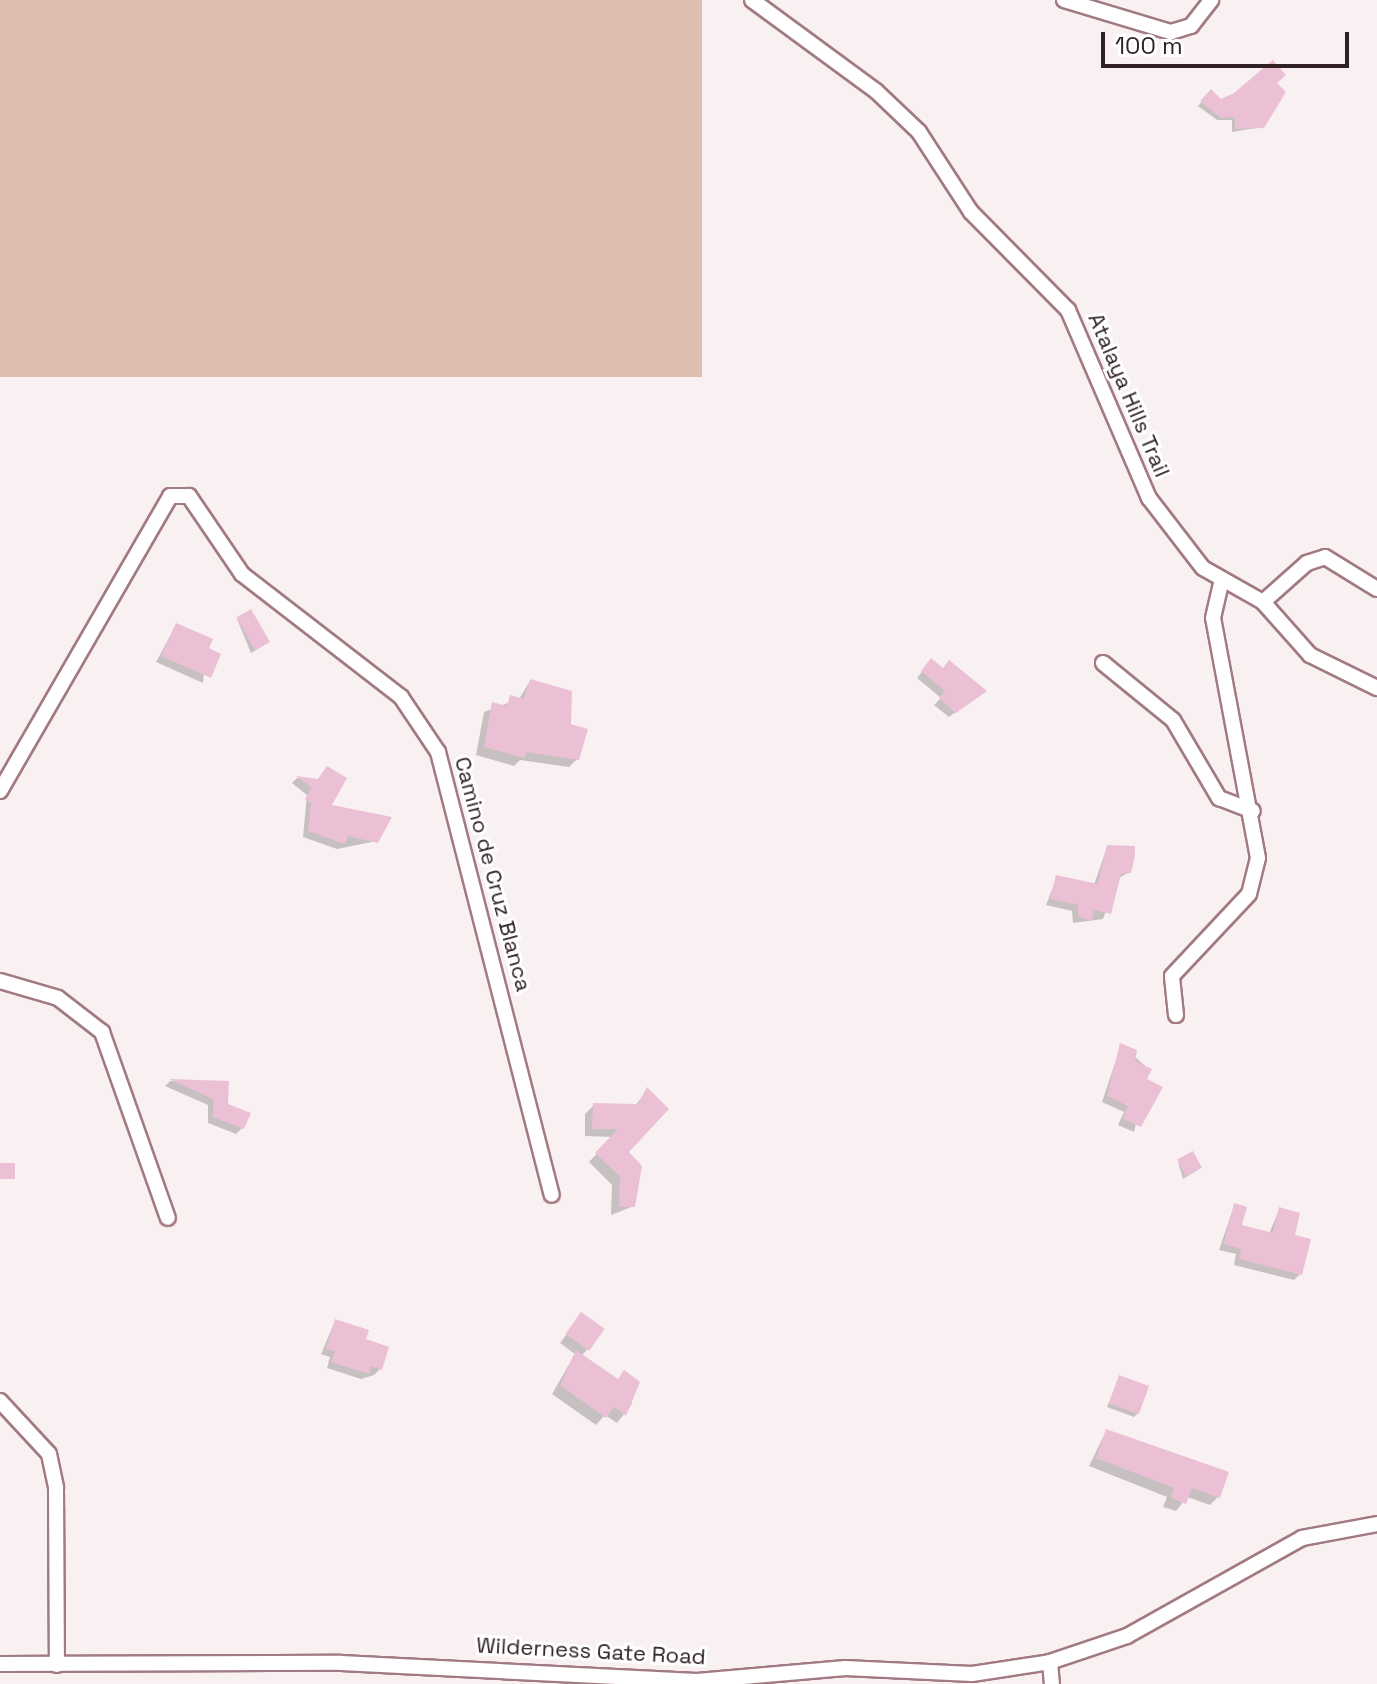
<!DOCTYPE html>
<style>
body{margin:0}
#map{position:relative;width:1377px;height:1684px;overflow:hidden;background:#f9f0f2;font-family:"Space Grotesk",sans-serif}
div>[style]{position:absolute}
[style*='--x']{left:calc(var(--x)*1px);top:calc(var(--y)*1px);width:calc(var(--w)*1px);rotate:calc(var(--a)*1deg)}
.green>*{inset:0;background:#debeb0;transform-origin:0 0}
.shadow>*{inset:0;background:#0003}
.building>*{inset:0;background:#ebc0d4;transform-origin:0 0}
.roads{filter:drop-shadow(2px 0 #a27a81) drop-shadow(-2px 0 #a27a81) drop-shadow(0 2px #a27a81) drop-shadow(0 -2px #a27a81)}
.street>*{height:14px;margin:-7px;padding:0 7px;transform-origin:7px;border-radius:7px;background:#fff}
span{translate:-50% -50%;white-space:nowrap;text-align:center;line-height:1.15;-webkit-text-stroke:6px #fff;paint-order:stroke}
.street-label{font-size:22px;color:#312124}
.scale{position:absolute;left:1101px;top:32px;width:248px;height:36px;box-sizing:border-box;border:4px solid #312124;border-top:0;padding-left:10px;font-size:24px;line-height:28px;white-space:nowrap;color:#312124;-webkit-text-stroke:6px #fff;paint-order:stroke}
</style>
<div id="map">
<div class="green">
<div style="left:0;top:0;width:702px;height:377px"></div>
</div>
<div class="shadow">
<div style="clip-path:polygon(1211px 92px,1220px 101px,1262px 127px,1232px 132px,1232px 120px,1217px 120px,1198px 106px)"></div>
<div style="clip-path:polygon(237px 619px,264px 645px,251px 653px)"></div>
<div style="clip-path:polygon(176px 625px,206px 649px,203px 683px,156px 662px)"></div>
<div style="clip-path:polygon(926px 667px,942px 670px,985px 691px,949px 717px,934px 705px,941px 698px,917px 678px)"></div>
<div style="clip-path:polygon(530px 681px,569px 726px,577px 759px,569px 767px,520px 760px,514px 766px,476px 755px,484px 712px,519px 699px)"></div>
<div style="clip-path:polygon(297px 778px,317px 781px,329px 806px,377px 841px,337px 849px,303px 837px,307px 795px,292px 783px)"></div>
<div style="clip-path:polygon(1107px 847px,1129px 872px,1118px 879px,1103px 919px,1073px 923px,1072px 911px,1046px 905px,1057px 877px,1094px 885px)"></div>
<div style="clip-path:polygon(1121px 1045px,1149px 1069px,1134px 1132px,1118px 1125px,1124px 1112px,1102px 1102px)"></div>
<div style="clip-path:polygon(170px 1081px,227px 1083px,226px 1105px,242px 1128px,236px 1134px,208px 1123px,208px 1105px,165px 1086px)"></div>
<div style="clip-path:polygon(647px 1090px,626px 1152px,634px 1206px,611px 1215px,612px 1185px,589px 1162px,613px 1137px,585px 1136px,585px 1114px,594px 1105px,635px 1106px)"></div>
<div style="clip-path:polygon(1178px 1162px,1196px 1171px,1183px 1179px)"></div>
<div style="clip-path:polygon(1234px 1206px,1240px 1227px,1269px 1234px,1279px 1210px,1300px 1274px,1294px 1280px,1234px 1265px,1236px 1254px,1219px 1250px)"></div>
<div style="clip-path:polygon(581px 1315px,588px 1349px,581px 1356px,616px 1381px,632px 1404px,617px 1423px,605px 1415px,596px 1425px,552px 1394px,575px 1354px,560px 1343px)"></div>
<div style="clip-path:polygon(335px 1321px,364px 1341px,380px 1369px,374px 1375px,361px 1379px,327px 1368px,330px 1357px,321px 1354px)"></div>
<div style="clip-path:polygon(1119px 1378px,1138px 1413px,1134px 1417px,1107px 1407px)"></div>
<div style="clip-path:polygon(1106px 1431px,1218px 1497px,1210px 1505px,1187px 1497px,1176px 1511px,1163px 1507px,1167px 1497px,1089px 1466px)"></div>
</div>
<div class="building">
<div style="clip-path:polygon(1273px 60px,1286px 75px,1277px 83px,1286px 92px,1264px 128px,1235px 129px,1235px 117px,1221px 118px,1200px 101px,1211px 89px,1221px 99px,1234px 93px)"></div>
<div style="left:251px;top:609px;width:38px;height:17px;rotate:60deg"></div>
<div style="clip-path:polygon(176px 623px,213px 639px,209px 648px,221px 654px,211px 678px,161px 656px)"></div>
<div style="clip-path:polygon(931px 658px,943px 668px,949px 660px,987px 691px,956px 713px,939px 698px,945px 691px,921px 671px)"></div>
<div style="clip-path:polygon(530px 679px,572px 691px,571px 724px,588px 729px,579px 760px,527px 752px,525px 758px,484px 747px,492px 702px,507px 706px,510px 695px,524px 699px)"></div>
<div style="clip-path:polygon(327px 766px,347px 778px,332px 805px,392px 817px,378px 843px,348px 836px,345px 844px,308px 831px,311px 803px,305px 799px,312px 788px,296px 776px,318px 779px)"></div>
<div style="clip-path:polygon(1107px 845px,1135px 846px,1135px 855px,1131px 873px,1121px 874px,1111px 914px,1094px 910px,1092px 920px,1078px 917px,1078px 905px,1050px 899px,1056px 875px,1098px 884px)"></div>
<div style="clip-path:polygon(1120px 1043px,1137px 1050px,1135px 1061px,1152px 1069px,1147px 1079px,1163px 1087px,1141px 1127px,1123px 1119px,1128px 1106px,1107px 1096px)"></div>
<div style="clip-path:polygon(169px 1079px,229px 1081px,228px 1104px,251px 1113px,244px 1129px,213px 1117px,213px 1099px)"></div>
<div style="clip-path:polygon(647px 1087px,669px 1109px,629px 1152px,642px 1166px,635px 1207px,619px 1207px,620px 1176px,595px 1153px,618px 1129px,592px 1129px,593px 1103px,638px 1104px)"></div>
<div style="left:1193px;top:1151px;width:19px;height:18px;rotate:62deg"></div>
<div style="left:0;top:1163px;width:15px;height:16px"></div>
<div style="clip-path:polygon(1234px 1203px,1247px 1207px,1242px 1225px,1273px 1233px,1279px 1207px,1300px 1213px,1295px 1235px,1311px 1239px,1302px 1275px,1239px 1259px,1241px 1249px,1224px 1244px)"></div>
<div style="left:581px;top:1312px;width:29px;height:27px;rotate:35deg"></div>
<div style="clip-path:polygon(335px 1319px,369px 1330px,366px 1339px,389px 1347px,382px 1370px,371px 1366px,369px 1374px,331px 1362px,335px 1351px,326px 1349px)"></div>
<div style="clip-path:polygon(576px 1350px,618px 1379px,624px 1370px,640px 1382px,626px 1416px,614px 1407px,606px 1418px,560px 1385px)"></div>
<div style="left:1119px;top:1375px;width:32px;height:30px;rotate:20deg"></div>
<div style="clip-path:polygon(1106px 1429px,1229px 1472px,1220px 1498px,1192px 1488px,1186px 1504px,1171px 1498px,1174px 1488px,1096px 1458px)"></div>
</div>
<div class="roads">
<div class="street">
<div style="--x:752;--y:0;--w:154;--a:36.3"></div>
<div style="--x:876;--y:91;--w:59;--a:43.6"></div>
<div style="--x:919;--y:132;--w:95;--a:57"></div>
<div style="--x:971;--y:212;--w:138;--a:45.3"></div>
<div style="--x:1068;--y:310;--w:205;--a:66.7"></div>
<div style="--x:1149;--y:498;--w:88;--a:52.4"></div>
<div style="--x:1203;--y:568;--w:69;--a:29.5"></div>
<div style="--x:1263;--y:602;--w:71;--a:48.4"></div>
<div style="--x:1310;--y:655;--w:75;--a:26.2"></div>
<div style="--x:1064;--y:0;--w:112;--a:16.7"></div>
<div style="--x:1171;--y:32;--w:21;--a:-17"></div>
<div style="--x:1191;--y:26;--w:33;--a:-52"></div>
<div style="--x:1263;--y:602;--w:59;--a:-41.6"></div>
<div style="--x:1307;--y:563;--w:19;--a:-18"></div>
<div style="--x:1325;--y:557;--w:61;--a:31.6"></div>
<div style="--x:1103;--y:663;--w:90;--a:39.2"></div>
<div style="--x:1173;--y:720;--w:91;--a:59.5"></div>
<div style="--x:1219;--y:798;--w:36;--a:21"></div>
<div style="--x:0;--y:791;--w:340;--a:-60"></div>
<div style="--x:170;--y:496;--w:19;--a:0"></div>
<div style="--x:189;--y:496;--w:94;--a:55.8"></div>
<div style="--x:242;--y:574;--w:201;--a:37.7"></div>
<div style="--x:401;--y:697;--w:66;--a:56.1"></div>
<div style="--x:438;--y:752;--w:457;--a:75.6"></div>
<div style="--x:0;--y:981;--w:60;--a:16.3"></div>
<div style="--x:58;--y:998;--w:56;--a:37.7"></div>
<div style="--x:102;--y:1032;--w:197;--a:70.5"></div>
<div style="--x:1176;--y:1015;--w:39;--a:-96"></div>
<div style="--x:1172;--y:976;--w:112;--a:-46.8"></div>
<div style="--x:1249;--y:894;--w:37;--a:-76"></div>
<div style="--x:1258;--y:858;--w:244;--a:-100.6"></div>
<div style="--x:1213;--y:618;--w:39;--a:-77"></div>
<div style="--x:0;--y:1401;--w:72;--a:47.2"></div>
<div style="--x:49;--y:1454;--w:35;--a:78"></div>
<div style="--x:56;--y:1488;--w:177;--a:89.7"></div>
<div style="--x:1050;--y:1662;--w:22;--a:85"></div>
<div style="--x:0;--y:1664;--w:341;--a:-0.2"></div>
<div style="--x:341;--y:1663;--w:356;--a:2.9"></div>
<div style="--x:697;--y:1681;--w:149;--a:-5"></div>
<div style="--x:845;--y:1668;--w:127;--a:2.7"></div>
<div style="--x:972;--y:1674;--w:79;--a:-8.7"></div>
<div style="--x:1050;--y:1662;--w:81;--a:-18.7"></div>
<div style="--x:1127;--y:1636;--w:201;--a:-29.2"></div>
<div style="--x:1302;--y:1538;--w:76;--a:-10.6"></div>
</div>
</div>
<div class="street-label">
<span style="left:1129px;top:395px;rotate:67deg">Atalaya Hills Trail</span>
<span style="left:493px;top:874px;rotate:75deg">Camino de Cruz Blanca</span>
<span style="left:591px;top:1651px;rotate:3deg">Wilderness Gate Road</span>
</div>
<div class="scale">100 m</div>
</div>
